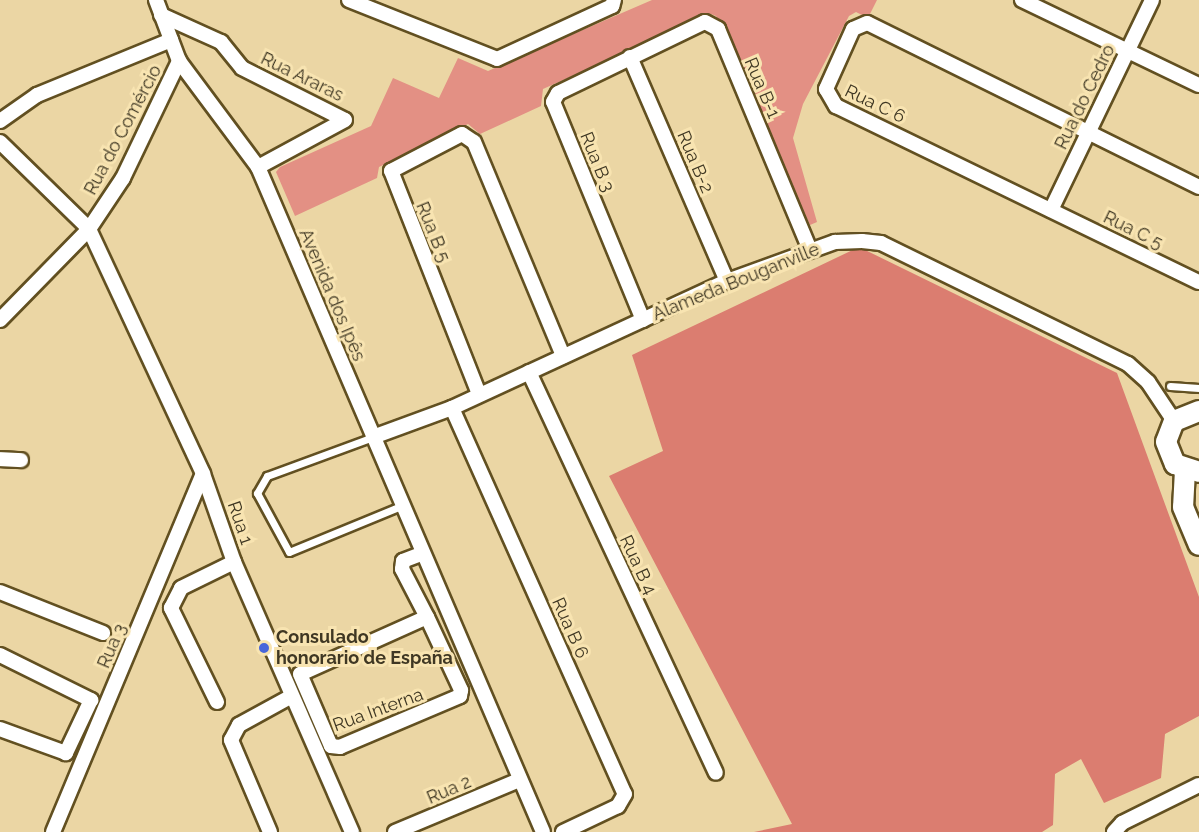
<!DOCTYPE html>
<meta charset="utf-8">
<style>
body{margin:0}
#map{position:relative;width:1199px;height:832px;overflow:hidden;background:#ebd6a4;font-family:Raleway,sans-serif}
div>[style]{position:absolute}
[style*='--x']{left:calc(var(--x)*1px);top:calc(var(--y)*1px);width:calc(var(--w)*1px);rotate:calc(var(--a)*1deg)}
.green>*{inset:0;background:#e39084}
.forest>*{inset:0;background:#db7d70}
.roads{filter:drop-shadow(2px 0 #625021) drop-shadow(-2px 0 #625021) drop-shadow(0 2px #625021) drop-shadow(0 -2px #625021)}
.service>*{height:7px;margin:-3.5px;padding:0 3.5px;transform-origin:3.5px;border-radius:3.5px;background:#fff}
.minor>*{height:14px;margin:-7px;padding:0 7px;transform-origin:7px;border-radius:7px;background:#fff}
.secondary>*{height:20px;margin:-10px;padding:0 10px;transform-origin:10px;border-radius:10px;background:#fff}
.dots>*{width:16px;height:16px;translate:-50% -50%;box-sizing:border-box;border:3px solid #f8e4b1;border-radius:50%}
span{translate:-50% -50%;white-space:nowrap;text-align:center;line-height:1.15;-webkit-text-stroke:6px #f8e4b1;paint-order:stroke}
.street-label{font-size:18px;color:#3f3723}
.poi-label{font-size:18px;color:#3f3723;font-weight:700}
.left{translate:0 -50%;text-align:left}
</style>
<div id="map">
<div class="green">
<div style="clip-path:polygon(652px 0,877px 0,868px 18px,856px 12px,849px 16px,803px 104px,793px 138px,817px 222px,810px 225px,716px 16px,711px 14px,543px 89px,541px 106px,480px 134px,468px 124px,379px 167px,377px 178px,295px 216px,276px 172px,280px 167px,371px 126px,393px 78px,439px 98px,458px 58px,488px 71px)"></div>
</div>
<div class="forest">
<div style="clip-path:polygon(859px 247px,1117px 373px,1199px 597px,1199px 716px,1165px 734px,1161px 778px,1104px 803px,1081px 759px,1055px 774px,1053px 825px,1042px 832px,754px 832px,792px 824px,609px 476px,663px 451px,632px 355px)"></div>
</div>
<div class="roads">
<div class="service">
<div style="--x:1170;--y:386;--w:29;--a:4"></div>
<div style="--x:373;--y:437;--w:113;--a:159.8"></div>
<div style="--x:267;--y:476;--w:20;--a:120"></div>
<div style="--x:257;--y:493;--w:67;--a:61.5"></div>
<div style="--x:289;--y:552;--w:121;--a:-22.3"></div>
</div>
<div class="minor">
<div style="--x:156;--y:0;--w:65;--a:69.3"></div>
<div style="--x:179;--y:61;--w:132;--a:53.3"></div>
<div style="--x:258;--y:167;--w:723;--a:66.8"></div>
<div style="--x:349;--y:0;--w:159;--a:21.7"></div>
<div style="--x:497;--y:59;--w:127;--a:-24.7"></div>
<div style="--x:612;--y:6;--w:6;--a:-72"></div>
<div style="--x:1022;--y:0;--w:196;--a:25.7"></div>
<div style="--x:161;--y:15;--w:66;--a:24.2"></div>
<div style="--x:221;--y:42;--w:33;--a:51"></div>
<div style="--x:242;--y:68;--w:115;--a:26.8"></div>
<div style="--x:345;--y:120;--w:99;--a:151.6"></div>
<div style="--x:630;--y:57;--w:244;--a:66.6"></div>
<div style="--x:0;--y:121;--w:45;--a:-35.1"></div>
<div style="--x:37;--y:95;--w:145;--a:-22.3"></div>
<div style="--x:0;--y:142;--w:124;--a:44.3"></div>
<div style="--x:89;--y:229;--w:270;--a:65"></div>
<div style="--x:203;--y:474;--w:93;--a:70.6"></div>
<div style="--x:234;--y:562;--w:295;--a:66.4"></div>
<div style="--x:1199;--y:187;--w:370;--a:-153.7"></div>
<div style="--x:867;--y:23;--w:15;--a:157"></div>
<div style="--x:853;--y:29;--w:66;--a:114.2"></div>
<div style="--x:826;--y:89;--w:20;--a:60"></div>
<div style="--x:836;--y:106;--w:403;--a:25.9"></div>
<div style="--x:1051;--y:210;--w:233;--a:-64.3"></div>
<div style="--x:0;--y:320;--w:127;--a:-45.6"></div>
<div style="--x:89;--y:229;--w:61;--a:-56.3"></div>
<div style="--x:123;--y:178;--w:130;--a:-64.4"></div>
<div style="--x:643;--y:320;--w:236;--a:-112.4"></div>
<div style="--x:553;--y:102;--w:10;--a:-61"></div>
<div style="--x:558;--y:93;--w:163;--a:-25.8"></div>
<div style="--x:705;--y:22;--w:15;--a:28"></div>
<div style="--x:718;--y:29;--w:239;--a:67.4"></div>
<div style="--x:529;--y:372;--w:442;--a:65"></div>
<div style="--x:479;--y:394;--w:240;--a:-111.5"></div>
<div style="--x:391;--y:171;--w:80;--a:-27.5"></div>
<div style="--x:462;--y:134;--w:14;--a:34"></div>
<div style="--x:474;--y:142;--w:232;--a:67.4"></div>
<div style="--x:452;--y:408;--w:423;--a:65.9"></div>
<div style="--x:625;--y:794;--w:14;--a:120"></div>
<div style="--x:618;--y:806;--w:61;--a:154.7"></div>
<div style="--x:373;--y:437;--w:84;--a:-20.2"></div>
<div style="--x:452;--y:408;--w:303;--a:-24.8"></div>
<div style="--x:727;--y:281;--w:115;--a:-19.9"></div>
<div style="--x:835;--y:242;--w:27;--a:-2"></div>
<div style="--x:862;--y:241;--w:19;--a:6"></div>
<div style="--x:881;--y:243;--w:275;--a:26.1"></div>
<div style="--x:1128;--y:364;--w:27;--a:42"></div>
<div style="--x:1148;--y:382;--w:47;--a:56.3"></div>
<div style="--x:0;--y:459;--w:21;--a:3"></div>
<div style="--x:421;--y:554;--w:19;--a:159"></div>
<div style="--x:403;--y:561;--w:8;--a:97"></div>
<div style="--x:402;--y:569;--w:54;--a:62.5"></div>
<div style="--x:427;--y:617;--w:81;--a:65"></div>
<div style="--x:461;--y:690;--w:6;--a:99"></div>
<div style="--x:460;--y:696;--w:130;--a:157"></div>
<div style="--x:340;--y:747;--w:9;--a:-174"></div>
<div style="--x:331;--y:746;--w:78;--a:-113.3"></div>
<div style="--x:300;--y:674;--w:139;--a:-24.2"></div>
<div style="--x:0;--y:592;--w:111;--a:21.7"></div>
<div style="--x:0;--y:655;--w:102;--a:26.3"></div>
<div style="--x:91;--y:700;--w:59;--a:115.3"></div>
<div style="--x:66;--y:753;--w:70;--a:-160"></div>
<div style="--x:217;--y:702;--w:105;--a:-116.1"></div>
<div style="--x:171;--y:608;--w:22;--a:-63"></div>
<div style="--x:181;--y:588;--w:59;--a:-26.1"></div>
<div style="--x:53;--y:832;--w:388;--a:-67.3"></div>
<div style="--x:270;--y:832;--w:100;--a:-113"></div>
<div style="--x:231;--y:740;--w:17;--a:-62"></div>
<div style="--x:239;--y:725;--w:60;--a:-28.7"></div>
<div style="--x:395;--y:832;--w:132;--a:-22.7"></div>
<div style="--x:1114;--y:832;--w:12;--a:-48"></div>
<div style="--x:1122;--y:823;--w:86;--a:-26.3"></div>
</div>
<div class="secondary">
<div style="--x:1199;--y:411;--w:27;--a:158"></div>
<div style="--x:1174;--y:421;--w:22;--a:111"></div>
<div style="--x:1166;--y:442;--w:24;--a:68"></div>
<div style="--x:1175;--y:464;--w:25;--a:18"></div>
<div style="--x:1185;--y:470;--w:37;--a:93"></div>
<div style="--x:1183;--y:507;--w:41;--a:67.2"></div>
</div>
</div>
<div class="dots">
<div style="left:264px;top:648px;background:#4866da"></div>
</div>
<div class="street-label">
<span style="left:302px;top:77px;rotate:26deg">Rua Araras</span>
<span style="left:762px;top:88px;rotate:67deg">Rua B-1</span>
<span style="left:1085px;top:97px;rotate:-64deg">Rua do Cedro</span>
<span style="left:875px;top:104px;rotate:26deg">Rua C 6</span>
<span style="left:123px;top:130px;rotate:-62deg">Rua do Comércio</span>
<span style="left:597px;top:162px;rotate:68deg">Rua B 3</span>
<span style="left:695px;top:162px;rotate:67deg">Rua B-2</span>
<span style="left:1133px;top:230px;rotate:26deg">Rua C 5</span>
<span style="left:433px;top:232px;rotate:68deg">Rua B 5</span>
<span style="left:736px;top:282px;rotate:-22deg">Alameda Bouganville</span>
<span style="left:332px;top:295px;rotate:67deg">Avenida dos Ipês</span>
<span style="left:240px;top:523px;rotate:71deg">Rua 1</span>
<span style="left:638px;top:565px;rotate:65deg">Rua B 4</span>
<span style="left:570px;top:628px;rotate:66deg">Rua B 6</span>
<span style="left:112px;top:646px;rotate:-67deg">Rua 3</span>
<span style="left:378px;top:710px;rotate:-20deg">Rua Interna</span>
<span style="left:449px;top:790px;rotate:-23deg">Rua 2</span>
</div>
<div class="poi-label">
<span class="left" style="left:276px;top:648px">Consulado<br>honorario de España</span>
</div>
</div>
